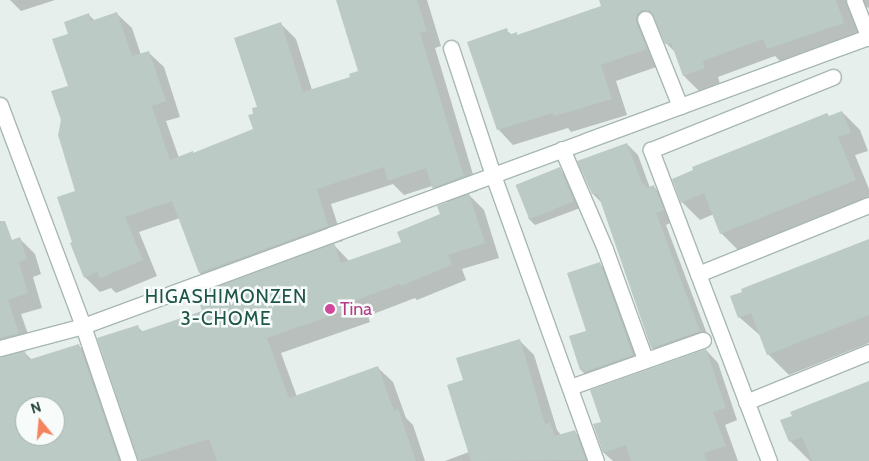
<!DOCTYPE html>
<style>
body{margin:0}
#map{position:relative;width:869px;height:461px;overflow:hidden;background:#e6efeb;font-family:Cabin,sans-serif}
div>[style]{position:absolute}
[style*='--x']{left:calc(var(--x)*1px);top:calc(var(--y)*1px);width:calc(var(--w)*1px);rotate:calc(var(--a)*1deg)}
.shadow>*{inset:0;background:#0003}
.building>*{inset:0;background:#bbcac4;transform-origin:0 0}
.roads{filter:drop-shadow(1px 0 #a8b8b2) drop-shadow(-1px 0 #a8b8b2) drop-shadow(0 1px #a8b8b2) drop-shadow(0 -1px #a8b8b2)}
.minor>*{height:15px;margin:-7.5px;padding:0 7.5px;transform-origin:7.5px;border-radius:7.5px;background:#fff}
.dots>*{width:14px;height:14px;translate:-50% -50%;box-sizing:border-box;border:2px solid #f7fbf9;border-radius:50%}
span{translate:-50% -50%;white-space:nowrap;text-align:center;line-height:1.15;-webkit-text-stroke:5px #f7fbf9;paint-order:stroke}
.hotel-label{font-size:18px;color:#b23c85}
.left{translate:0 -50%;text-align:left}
.neighbourhood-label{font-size:19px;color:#1f5548;letter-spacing:1px}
.north{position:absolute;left:15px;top:396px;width:50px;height:50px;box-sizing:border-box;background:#f7fbf9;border:1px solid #a3b1ad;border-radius:50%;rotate:343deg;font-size:14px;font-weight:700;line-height:20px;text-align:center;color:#24423a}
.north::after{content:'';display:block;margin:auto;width:18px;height:22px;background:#f4845f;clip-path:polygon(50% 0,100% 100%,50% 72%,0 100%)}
</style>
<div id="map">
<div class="shadow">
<div style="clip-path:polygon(10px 0,55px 0,21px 11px)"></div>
<div style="clip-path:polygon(evenodd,337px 0,427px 0,441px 46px,435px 48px,478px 191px,468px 194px,484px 210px,499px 258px,462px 269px,466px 280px,417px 300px,415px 298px,368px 316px,370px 322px,281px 353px,297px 397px,378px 368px,393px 382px,406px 418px,413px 425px,425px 461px,139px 461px,138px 327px,143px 332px,204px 312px,216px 288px,200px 273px,180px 218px,139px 232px,157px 276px,116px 293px,111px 288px,100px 292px,85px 277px,73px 243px,77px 192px,69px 86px,69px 35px,89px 15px,95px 21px,116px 13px,132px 28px,141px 55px,148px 52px,164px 67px,180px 117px,166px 121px,179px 158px,194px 154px,254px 130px,255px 115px,281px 24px,296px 39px,312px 90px,352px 78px,359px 72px,337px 0,393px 184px,404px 195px,432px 186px,449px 203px,441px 215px,403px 243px,350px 262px,333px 244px,343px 241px,331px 204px,393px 184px)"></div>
<div style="clip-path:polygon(601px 0,869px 0,869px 9px,868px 7px,863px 9px,867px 36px,784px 65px,775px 56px,718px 77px,720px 84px,700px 92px,684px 76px,676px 53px,666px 43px,658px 25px,653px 30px,662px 65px,616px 81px,627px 115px,571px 132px,568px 128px,513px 145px,498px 129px,506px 30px,512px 35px,516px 34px,518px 36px,603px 7px)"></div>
<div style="clip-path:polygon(842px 112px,860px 130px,868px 151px,855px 155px,869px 189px,869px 199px,739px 251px,721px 233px,714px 214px,700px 220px,682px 202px,695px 171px)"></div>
<div style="clip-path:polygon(627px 144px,638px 155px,650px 188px,654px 187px,665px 198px,674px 221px,666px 225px,710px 342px,663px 359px,652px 348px,602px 203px,593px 194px)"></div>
<div style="clip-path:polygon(559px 169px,566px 176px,580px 208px,535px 225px,528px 218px)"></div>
<div style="clip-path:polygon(evenodd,20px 239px,35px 254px,41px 274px,33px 277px,42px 308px,21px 314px,33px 348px,23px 351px,32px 360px,79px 346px,94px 360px,128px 461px,0 461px,0 246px,20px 239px,25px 406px,55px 406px,55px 436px,25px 436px,25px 406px)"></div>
<div style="clip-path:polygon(869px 240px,869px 343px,789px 375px,768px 354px,762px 337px,739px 317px)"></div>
<div style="clip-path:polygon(599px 263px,613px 277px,646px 368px,594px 383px,581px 370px,571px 337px,588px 332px)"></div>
<div style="clip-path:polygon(519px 340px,534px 355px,557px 430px,561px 435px,574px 431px,589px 446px,595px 461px,445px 461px,469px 452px,464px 381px)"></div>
<div style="clip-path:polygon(706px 350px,718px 363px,737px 420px,725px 425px,738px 461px,613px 461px,604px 453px,594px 425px,603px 422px)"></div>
<div style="clip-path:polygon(869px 382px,869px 461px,810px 461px,790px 441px)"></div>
</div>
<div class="building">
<div style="clip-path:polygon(336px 0,417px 0,427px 31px,420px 33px,464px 176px,432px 188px,426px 168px,388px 181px,384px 167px,317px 189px,328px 226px,199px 273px,172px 201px,125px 217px,143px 260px,100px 278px,97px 272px,84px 278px,70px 243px,72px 242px,57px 197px,75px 191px,58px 135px,61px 120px,51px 91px,68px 86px,52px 39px,68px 34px,64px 22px,89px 13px,91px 21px,117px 12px,132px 56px,149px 51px,166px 101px,152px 106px,170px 160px,193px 151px,193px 153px,253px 129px,248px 115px,253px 114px,252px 108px,257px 107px,234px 38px,281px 22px,303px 92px,350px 77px,349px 74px,358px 71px)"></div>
<div style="clip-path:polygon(599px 0,836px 0,844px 23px,767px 49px,763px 39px,703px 61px,705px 68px,683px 76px,671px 43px,665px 44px,651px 12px,642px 10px,637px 14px,636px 22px,647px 49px,601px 65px,612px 99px,569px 112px,554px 116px,553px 113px,497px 130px,467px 42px,507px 28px,509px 35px,517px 32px,517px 35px,601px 6px)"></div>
<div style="clip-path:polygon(842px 111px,851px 133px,838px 137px,856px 180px,720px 234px,704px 193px,681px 203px,672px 179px,693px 170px,692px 167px,827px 113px,829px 116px)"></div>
<div style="clip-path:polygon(627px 143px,643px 185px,645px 184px,647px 188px,654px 185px,664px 210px,656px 213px,700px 331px,651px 348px,598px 194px,592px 194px,577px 161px)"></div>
<div style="left:560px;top:167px;width:37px;height:48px;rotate:68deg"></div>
<div style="clip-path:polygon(469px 194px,485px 243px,448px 255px,452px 265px,401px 286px,400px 284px,354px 301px,356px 307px,267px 338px,289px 398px,378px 366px,394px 411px,398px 409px,416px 461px,217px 461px,209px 439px,138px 461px,97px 338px,138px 325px,140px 332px,202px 311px,199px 302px,207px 299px,204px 291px,334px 243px,341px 263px,401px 242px,397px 232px,440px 214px,437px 206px)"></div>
<div style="clip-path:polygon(0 221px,5px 221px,12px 240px,20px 237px,27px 259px,19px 262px,28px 293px,8px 300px,19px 333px,0 338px)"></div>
<div style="clip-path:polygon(869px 239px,869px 315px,767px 355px,751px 313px,738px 318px,730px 296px,742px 292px,741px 289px)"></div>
<div style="clip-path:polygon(600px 262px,633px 355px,584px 372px,583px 369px,580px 370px,569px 336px,586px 331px,567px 273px)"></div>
<div style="clip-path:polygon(520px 339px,545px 424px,550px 422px,555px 436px,575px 430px,586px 460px,471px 461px,447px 385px,463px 380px,456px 358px)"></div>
<div style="clip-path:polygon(evenodd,79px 344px,119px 461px,0 461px,0 357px,25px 351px,28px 360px,79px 344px,25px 406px,55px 406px,55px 436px,25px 436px,25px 406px)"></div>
<div style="clip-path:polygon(706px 349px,726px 408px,713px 412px,726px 446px,704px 453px,707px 461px,631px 461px,626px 445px,603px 453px,593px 424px,601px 422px,590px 390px)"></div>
<div style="clip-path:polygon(869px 381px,869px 461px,812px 461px,802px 437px,789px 442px,780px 420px,792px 416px,790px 412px)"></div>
</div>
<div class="roads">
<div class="minor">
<div style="--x:854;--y:0;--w:41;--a:68.5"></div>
<div style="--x:645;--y:19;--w:94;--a:68.1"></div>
<div style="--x:451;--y:48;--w:134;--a:71.7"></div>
<div style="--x:493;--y:175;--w:304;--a:70.2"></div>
<div style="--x:0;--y:105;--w:236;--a:69.4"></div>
<div style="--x:83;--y:326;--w:143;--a:71.2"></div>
<div style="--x:562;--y:149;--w:109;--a:66.7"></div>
<div style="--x:605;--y:249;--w:117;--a:70"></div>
<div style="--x:698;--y:274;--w:184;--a:-22"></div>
<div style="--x:0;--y:348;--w:86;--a:-14.8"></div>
<div style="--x:83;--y:326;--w:837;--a:-20.21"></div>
<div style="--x:570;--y:387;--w:141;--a:-19.5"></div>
<div style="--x:746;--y:402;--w:133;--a:-22.1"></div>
<div style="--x:769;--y:461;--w:333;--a:-110.8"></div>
<div style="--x:651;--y:150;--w:196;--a:-21.9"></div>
</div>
</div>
<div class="dots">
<div style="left:330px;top:309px;background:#d1479c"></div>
</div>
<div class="hotel-label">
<span class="left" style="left:340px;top:309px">Tina</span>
</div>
<div class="neighbourhood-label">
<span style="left:226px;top:308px">HIGASHIMONZEN<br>3-CHOME</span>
</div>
<div class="north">N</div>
</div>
